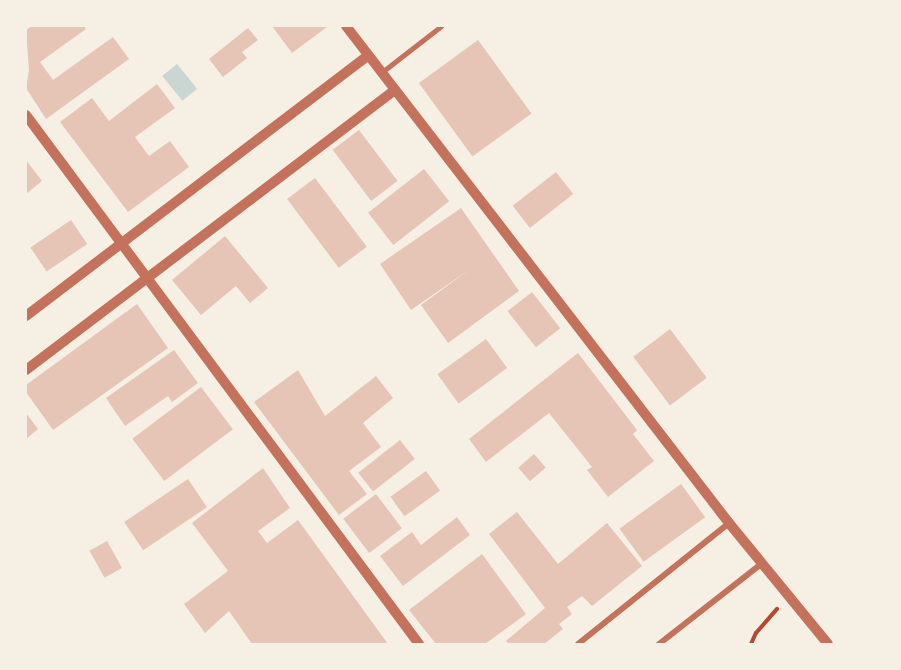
<!DOCTYPE html>
<style>
body{margin:0}
#map{position:relative;width:901px;height:670px;overflow:hidden;background:#f6efe4;font-family:Mulish,sans-serif}
div>[style]{position:absolute}
[style*='--x']{left:calc(var(--x)*1px);top:calc(var(--y)*1px);width:calc(var(--w)*1px);rotate:calc(var(--a)*1deg)}
.water>*{inset:0;background:#c9d6d2;transform-origin:0 0}
.building>*{inset:0;background:#e6c5b7;transform-origin:0 0}
.path>*{height:4px;margin:-2px;padding:0 2px;transform-origin:2px;border-radius:2px;background:#b5482f}
.pedestrian>*{height:5px;margin:-2.5px;padding:0 2.5px;transform-origin:2.5px;border-radius:2.5px;background:#c5725c}
.minor>*{height:6px;margin:-3px;padding:0 3px;transform-origin:3px;border-radius:3px;background:#c5725c}
.tertiary>*{height:10px;margin:-5px;padding:0 5px;transform-origin:5px;border-radius:5px;background:#c5725c}
span{translate:-50% -50%;white-space:nowrap;text-align:center;line-height:1.15;-webkit-text-stroke:5px #f6efe4;paint-order:stroke}
.frame{position:absolute;inset:0;border:27px solid #f6efe4;pointer-events:none}
</style>
<div id="map">
<div class="water">
<div style="left:177px;top:64px;width:32px;height:19px;rotate:51deg"></div>
</div>
<div class="building">
<div style="clip-path:polygon(32px 26px,84px 26px,86px 29px,40px 62px,53px 80px,113px 37px,129px 59px,46px 119px,26px 88px,29px 70px,26px 30px)"></div>
<div style="clip-path:polygon(272px 26px,326px 26px,327px 27px,292px 53px)"></div>
<div style="clip-path:polygon(248px 28px,258px 40px,242px 52px,247px 58px,223px 77px,209px 59px)"></div>
<div style="left:478px;top:40px;width:91px;height:73px;rotate:54deg"></div>
<div style="clip-path:polygon(157px 84px,175px 108px,135px 137px,149px 156px,170px 141px,189px 167px,128px 212px,60px 122px,92px 98px,109px 121px)"></div>
<div style="left:359px;top:130px;width:64px;height:33px;rotate:53deg"></div>
<div style="clip-path:polygon(26px 160px,42px 181px,26px 194px)"></div>
<div style="left:424px;top:169px;width:41px;height:71px;rotate:52deg"></div>
<div style="left:556px;top:172px;width:28px;height:55px;rotate:52deg"></div>
<div style="left:315px;top:178px;width:86px;height:35px;rotate:53deg"></div>
<div style="clip-path:polygon(461px 208px,519px 291px,448px 343px,421px 305px,470px 269px,411px 310px,380px 264px)"></div>
<div style="left:71px;top:220px;width:29px;height:49px;rotate:56deg"></div>
<div style="clip-path:polygon(225px 236px,268px 288px,250px 303px,236px 286px,201px 315px,172px 280px)"></div>
<div style="left:532px;top:292px;width:46px;height:31px;rotate:52deg"></div>
<div style="clip-path:polygon(137px 304px,168px 348px,53px 430px,26px 392px,26px 385px)"></div>
<div style="left:670px;top:329px;width:61px;height:46px;rotate:53deg"></div>
<div style="left:486px;top:339px;width:36px;height:60px;rotate:54deg"></div>
<div style="clip-path:polygon(174px 350px,198px 383px,172px 402px,168px 396px,125px 426px,106px 398px)"></div>
<div style="clip-path:polygon(578px 353px,637px 430px,633px 434px,654px 461px,608px 497px,587px 470px,592px 467px,549px 413px,486px 462px,469px 439px)"></div>
<div style="clip-path:polygon(298px 370px,325px 416px,376px 376px,393px 398px,363px 423px,381px 447px,349px 471px,367px 494px,339px 515px,254px 402px)"></div>
<div style="left:201px;top:387px;width:53px;height:86px;rotate:53deg"></div>
<div style="clip-path:polygon(26px 413px,38px 429px,26px 439px)"></div>
<div style="left:400px;top:440px;width:24px;height:53px;rotate:52deg"></div>
<div style="left:534px;top:454px;width:18px;height:21px;rotate:49deg"></div>
<div style="clip-path:polygon(263px 468px,290px 508px,258px 531px,267px 543px,298px 520px,388px 644px,252px 644px,229px 611px,205px 633px,184px 604px,228px 571px,192px 523px)"></div>
<div style="left:426px;top:471px;width:24px;height:44px;rotate:54deg"></div>
<div style="left:188px;top:479px;width:34px;height:77px;rotate:56deg"></div>
<div style="left:681px;top:484px;width:41px;height:76px;rotate:54deg"></div>
<div style="left:376px;top:494px;width:43px;height:41px;rotate:53deg"></div>
<div style="clip-path:polygon(517px 512px,558px 564px,607px 523px,642px 566px,592px 606px,582px 596px,567px 607px,572px 614px,559px 624px,563px 629px,544px 644px,509px 644px,506px 641px,545px 608px,489px 534px)"></div>
<div style="clip-path:polygon(457px 517px,470px 535px,403px 586px,380px 556px,412px 532px,421px 545px)"></div>
<div style="left:107px;top:541px;width:31px;height:20px;rotate:61deg"></div>
<div style="clip-path:polygon(482px 554px,526px 614px,485px 644px,436px 644px,409px 610px)"></div>
</div>
<div class="path">
<div style="--x:751;--y:644;--w:12;--a:-66"></div>
<div style="--x:756;--y:633;--w:32;--a:-49"></div>
</div>
<div class="pedestrian">
<div style="--x:382;--y:72;--w:75;--a:-37.9"></div>
</div>
<div class="minor">
<div style="--x:578;--y:644;--w:193;--a:-38.7"></div>
<div style="--x:659;--y:644;--w:130;--a:-38.1"></div>
</div>
<div class="tertiary">
<div style="--x:346;--y:26;--w:627;--a:52.38"></div>
<div style="--x:729;--y:523;--w:156;--a:50.7"></div>
<div style="--x:26;--y:115;--w:659;--a:53.39"></div>
<div style="--x:26;--y:316;--w:430;--a:-37.3"></div>
<div style="--x:26;--y:370;--w:463;--a:-37.2"></div>
</div>
<div class="frame"></div>
</div>
